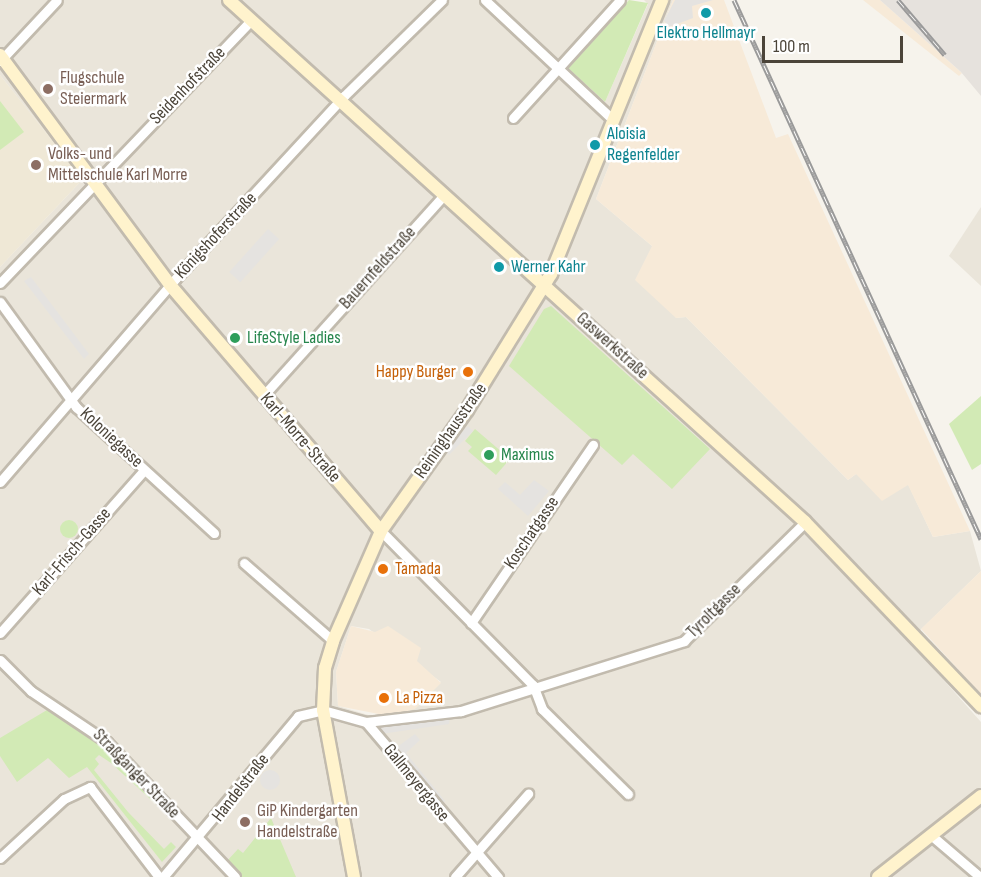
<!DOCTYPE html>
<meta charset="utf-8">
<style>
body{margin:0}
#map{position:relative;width:981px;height:877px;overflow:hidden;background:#f6f3ec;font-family:"Sofia Sans Condensed",sans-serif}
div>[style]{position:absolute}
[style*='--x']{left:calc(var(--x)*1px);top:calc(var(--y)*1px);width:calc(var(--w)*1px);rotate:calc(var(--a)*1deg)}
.residential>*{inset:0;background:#eae5da}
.commercial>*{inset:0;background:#f7ead8}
.industrial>*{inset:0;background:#e6e2dd}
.education>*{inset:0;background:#efe8d6}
.green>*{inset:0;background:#d2eab5}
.round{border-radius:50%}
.parking>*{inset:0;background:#e5e3e0;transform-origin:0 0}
.roads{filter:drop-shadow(2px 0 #c2bbae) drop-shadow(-2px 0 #c2bbae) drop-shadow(0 2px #c2bbae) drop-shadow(0 -2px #c2bbae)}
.street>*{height:9px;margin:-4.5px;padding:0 4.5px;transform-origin:4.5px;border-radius:4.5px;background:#fff}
.secondary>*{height:12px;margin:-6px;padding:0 6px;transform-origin:6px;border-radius:6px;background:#fff3cd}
.rail>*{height:5px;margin-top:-2.5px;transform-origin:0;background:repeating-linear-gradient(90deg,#fff 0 9px,#9a9a9a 0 18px);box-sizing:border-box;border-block:2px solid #9a9a9a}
.dots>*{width:16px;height:16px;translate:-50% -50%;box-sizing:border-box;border:3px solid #fff;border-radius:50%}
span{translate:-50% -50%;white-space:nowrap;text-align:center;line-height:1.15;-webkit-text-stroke:5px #fff;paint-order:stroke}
.culture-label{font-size:18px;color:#0d838f}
.left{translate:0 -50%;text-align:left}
.education-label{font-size:18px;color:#785e54}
.street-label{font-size:18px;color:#4b4439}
.leisure-label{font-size:18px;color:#27864d}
.food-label{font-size:18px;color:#c56008}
.right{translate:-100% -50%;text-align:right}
.scale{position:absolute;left:762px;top:36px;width:141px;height:27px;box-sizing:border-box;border:3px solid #4b4439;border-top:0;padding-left:8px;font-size:18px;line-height:21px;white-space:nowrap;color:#4b4439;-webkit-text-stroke:4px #fff;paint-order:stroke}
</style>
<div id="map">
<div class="residential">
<div style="clip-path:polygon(evenodd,0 0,629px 0,568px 68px,605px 102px,648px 4px,644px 0,673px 0,596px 199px,652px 246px,676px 318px,686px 317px,848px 480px,856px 474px,908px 484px,933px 537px,970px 531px,981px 571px,909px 641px,981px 722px,981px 877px,0 877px,0 267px,83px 179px,0 75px,0 0,351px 626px,369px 629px,441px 682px,375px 717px,338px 706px,336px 672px,351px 626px)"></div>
<div style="clip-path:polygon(981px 207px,981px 286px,949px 256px)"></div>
</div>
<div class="commercial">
<div style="clip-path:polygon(673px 0,724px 0,776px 138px,788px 134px,970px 531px,933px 537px,908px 485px,882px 501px,856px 474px,848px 480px,686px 317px,676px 318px,635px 280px,652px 246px,596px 199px)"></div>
<div style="clip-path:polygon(863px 0,880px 0,962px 73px,959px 76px)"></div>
<div style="clip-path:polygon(981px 571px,981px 694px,921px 629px)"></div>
<div style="clip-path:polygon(351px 626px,375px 632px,388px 626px,421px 648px,417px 661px,441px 683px,415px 709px,389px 716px,338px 706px,336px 672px)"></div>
</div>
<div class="industrial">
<div style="clip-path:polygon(880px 0,981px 0,981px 96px,961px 72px)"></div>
</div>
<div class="education">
<div style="clip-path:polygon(0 75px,83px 179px,0 267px)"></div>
</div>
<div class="green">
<div style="clip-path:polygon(629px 0,648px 3px,605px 102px,568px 68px)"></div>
<div style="clip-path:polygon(0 101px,24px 132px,0 150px)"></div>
<div style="clip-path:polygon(551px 306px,710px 449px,672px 489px,633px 454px,622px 465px,509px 366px,544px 309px)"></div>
<div style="clip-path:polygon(981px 396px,981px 464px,972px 470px,949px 424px)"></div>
<div style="clip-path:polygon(475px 429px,510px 459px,496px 475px,468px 451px,472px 447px,465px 441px)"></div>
<div class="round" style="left:60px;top:520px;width:18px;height:18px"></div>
<div style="clip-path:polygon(47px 710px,86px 728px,173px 820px,111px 763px,99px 755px,95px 759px,99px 764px,94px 770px,128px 812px,164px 849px,171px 842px,176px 847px,162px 862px,87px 767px,69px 778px,48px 758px,17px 782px,0 756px,0 738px)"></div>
<div style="clip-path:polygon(271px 818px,296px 877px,239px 877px,227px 861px,238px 849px,243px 853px)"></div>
</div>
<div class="parking">
<div style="clip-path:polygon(675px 0,713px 0,692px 6px,693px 18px,669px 27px,664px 21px)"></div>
<div style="left:268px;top:229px;width:15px;height:58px;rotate:42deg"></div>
<div style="clip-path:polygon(31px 277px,89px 354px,84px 359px,24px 281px)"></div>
<div style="left:468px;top:426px;width:7px;height:34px;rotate:45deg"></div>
<div style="clip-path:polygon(534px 480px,549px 491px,528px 516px,498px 489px,505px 482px,520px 495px)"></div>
<div style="clip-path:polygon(450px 716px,449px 724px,381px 734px,376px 726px)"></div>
<div style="clip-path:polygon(415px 734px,420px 740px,406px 753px,445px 801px,439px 806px,393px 750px)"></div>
<div class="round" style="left:260px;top:770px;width:20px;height:20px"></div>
</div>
<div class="roads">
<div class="street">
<div style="--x:485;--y:0;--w:174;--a:43.1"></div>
<div style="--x:0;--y:61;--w:83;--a:-46.9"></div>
<div style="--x:513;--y:118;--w:159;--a:-47.8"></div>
<div style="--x:0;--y:283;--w:364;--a:-46.3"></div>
<div style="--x:0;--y:302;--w:130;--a:54.1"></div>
<div style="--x:76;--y:407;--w:187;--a:42.4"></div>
<div style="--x:263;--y:396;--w:270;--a:-48"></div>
<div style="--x:0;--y:482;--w:269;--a:-49.2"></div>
<div style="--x:176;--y:278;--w:248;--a:-47.3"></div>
<div style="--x:344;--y:96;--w:137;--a:-44.4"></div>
<div style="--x:381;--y:531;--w:216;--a:45.4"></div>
<div style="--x:533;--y:685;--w:26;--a:69"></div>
<div style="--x:542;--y:709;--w:121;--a:44.7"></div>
<div style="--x:244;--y:563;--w:118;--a:41.2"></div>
<div style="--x:471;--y:623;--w:216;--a:-55.6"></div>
<div style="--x:0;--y:633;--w:217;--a:-48.5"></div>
<div style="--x:0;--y:660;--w:44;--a:45"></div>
<div style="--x:31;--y:691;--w:92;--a:33.9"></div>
<div style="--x:107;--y:742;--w:186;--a:46.5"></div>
<div style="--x:366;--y:722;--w:96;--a:-6.6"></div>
<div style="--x:461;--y:711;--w:234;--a:-17.4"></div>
<div style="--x:684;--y:641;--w:170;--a:-44.5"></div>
<div style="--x:932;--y:836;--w:63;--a:40.5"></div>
<div style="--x:0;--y:858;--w:87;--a:-42.7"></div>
<div style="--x:64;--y:799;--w:29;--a:-25"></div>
<div style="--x:90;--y:787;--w:113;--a:52.5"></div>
<div style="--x:163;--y:877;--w:210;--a:-50"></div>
<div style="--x:298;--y:716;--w:26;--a:-13"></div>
<div style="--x:323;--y:710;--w:45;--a:15.6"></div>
<div style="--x:366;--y:722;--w:204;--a:49.6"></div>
<div style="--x:455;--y:877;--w:111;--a:-48.7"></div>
</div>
<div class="secondary">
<div style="--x:229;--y:0;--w:777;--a:42.18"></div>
<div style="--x:805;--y:522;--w:255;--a:46.3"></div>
<div style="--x:0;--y:55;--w:286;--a:53.5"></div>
<div style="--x:170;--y:285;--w:324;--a:49.4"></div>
<div style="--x:354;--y:877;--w:170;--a:-100.5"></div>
<div style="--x:323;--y:710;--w:42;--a:-87.3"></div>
<div style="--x:325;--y:668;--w:28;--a:-73"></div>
<div style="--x:333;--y:641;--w:120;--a:-66.4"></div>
<div style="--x:381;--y:531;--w:148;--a:-54.6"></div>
<div style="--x:467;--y:410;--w:160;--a:-58.3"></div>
<div style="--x:551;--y:274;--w:296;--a:-67.9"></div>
<div style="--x:878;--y:877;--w:131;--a:-38.2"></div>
</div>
</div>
<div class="rail">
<div style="--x:734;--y:0;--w:593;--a:65.38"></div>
<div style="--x:898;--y:0;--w:72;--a:49.5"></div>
</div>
<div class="dots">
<div style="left:706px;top:13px;background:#0f9aa8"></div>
<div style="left:48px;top:89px;background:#8d6e63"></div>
<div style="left:595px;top:145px;background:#0f9aa8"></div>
<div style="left:36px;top:165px;background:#8d6e63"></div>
<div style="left:499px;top:267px;background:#0f9aa8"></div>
<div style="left:235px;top:338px;background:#2e9e5b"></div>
<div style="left:468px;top:372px;background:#e8710a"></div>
<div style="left:489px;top:455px;background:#2e9e5b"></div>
<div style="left:383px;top:569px;background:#e8710a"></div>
<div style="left:384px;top:698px;background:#e8710a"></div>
<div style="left:245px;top:822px;background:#8d6e63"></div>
</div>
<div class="culture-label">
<span style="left:706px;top:33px">Elektro Hellmayr</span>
<span class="left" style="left:607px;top:145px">Aloisia<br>Regenfelder</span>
<span class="left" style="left:511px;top:267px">Werner Kahr</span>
</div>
<div class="education-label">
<span class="left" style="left:60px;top:89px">Flugschule<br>Steiermark</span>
<span class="left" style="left:48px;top:165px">Volks- und<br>Mittelschule Karl Morre</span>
<span class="left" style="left:257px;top:822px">GiP Kindergarten<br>Handelstraße</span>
</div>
<div class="street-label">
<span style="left:188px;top:86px;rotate:-46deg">Seidenhofstraße</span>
<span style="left:216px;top:236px;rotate:-47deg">Königshoferstraße</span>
<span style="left:378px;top:268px;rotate:-48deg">Bauernfeldstraße</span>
<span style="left:612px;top:346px;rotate:42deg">Gaswerkstraße</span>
<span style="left:451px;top:431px;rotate:-55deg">Reininghausstraße</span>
<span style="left:111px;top:438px;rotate:43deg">Koloniegasse</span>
<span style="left:300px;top:438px;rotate:49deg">Karl-Morre-Straße</span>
<span style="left:532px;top:533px;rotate:-56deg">Koschatgasse</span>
<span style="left:72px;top:552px;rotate:-49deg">Karl-Frisch-Gasse</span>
<span style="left:714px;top:611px;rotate:-45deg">Tyroltgasse</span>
<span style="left:136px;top:774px;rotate:46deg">Straßganger Straße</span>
<span style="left:416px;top:783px;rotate:51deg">Gallmeyergasse</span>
<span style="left:241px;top:788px;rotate:-52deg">Handelstraße</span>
</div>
<div class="leisure-label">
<span class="left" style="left:247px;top:338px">LifeStyle Ladies</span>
<span class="left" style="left:501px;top:455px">Maximus</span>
</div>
<div class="food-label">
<span class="right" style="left:456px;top:372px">Happy Burger</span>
<span class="left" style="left:395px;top:569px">Tamada</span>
<span class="left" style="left:396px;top:698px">La Pizza</span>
</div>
<div class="scale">100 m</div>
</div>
